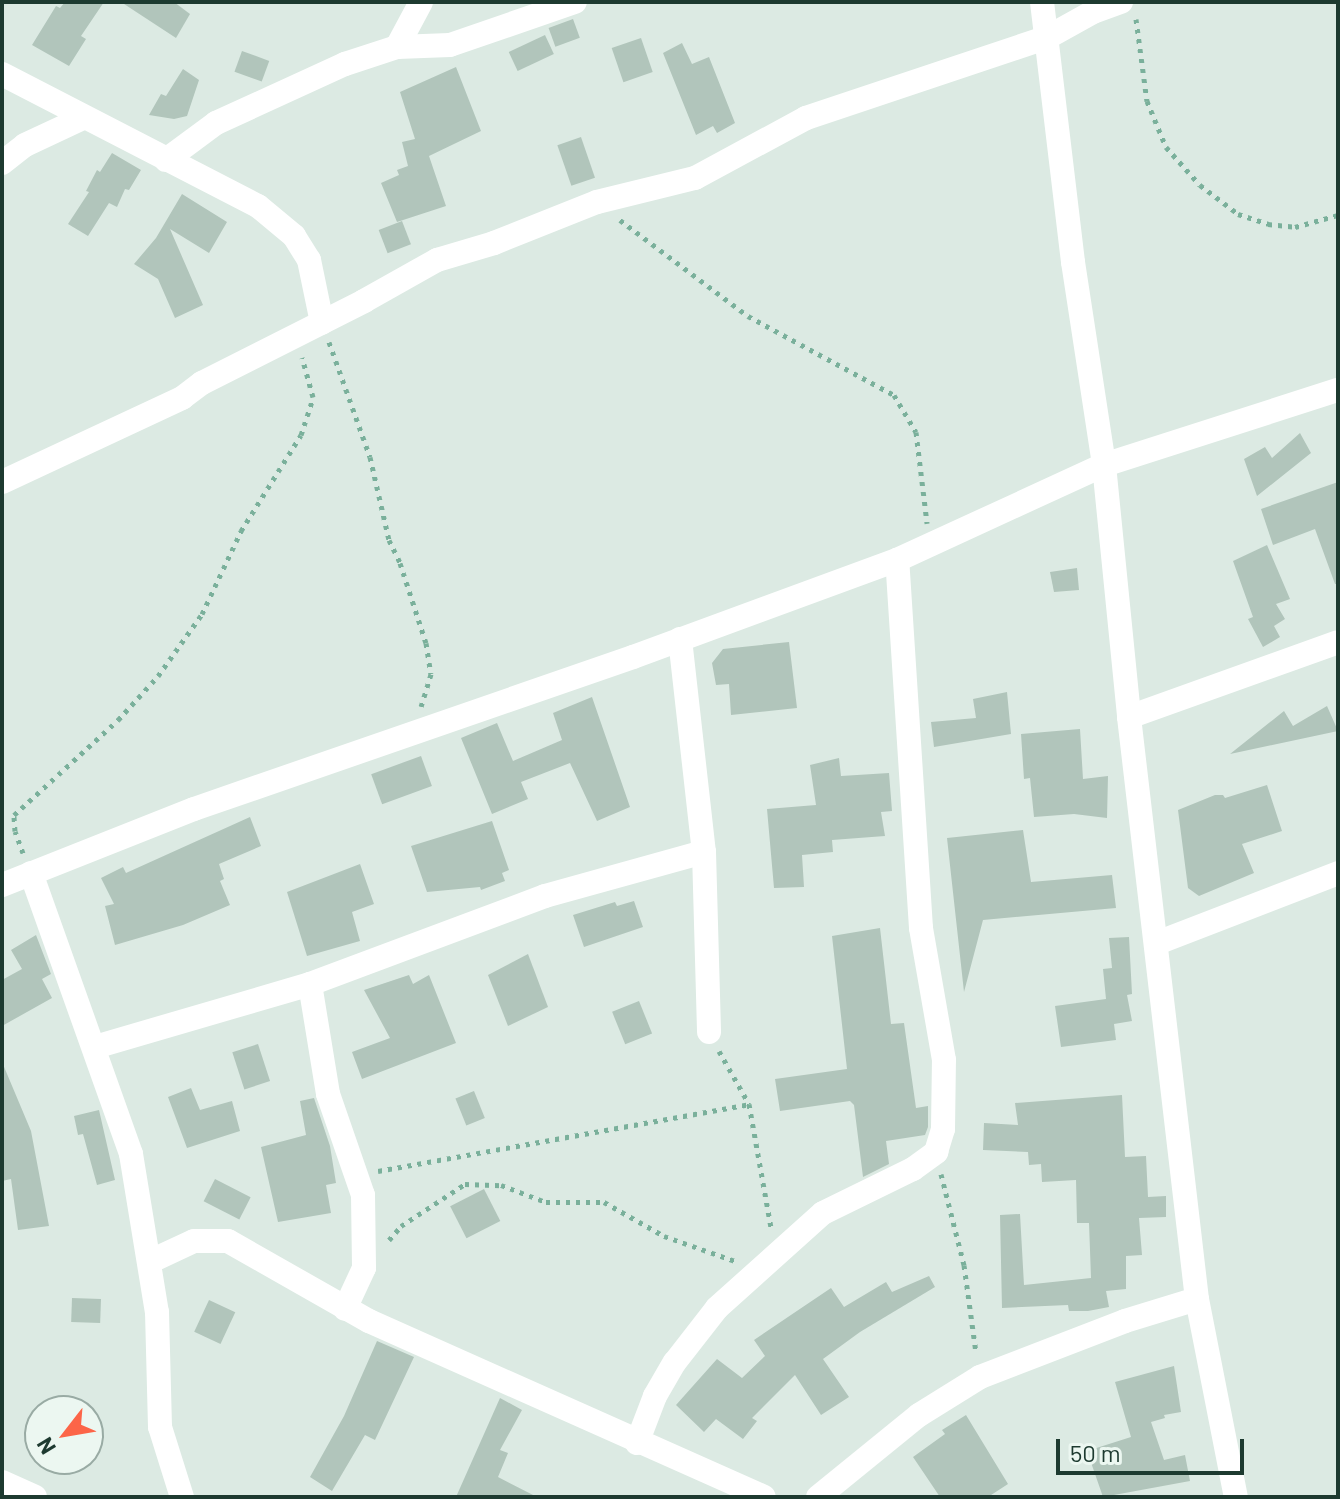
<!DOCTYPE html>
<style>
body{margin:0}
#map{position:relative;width:1340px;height:1499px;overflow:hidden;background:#dceae3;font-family:Barlow,sans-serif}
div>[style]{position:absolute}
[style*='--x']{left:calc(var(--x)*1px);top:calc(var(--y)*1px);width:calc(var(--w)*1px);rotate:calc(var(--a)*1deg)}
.building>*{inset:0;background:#b1c5bb;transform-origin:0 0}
.path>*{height:5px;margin-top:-2.5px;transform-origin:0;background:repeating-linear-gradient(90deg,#7ab09b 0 4px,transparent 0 10px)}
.street>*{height:24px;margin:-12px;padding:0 12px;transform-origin:12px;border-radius:12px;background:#fff}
span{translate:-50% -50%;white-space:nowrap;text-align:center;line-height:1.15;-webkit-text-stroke:7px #ecf7f1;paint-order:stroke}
.frame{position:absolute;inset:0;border:4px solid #1d3a30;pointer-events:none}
.north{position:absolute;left:24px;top:1395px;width:80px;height:80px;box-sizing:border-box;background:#ecf7f1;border:2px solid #99aba4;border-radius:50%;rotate:239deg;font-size:22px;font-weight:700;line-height:32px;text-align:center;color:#1d3a30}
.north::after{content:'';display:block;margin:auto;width:28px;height:36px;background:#fc6548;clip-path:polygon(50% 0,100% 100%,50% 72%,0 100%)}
.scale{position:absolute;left:1056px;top:1439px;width:188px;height:36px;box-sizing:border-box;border:4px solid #1d3a30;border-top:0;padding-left:10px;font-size:24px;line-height:28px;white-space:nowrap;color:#1d3a30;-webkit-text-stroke:6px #ecf7f1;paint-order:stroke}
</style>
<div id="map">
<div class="building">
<div style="clip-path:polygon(65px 2px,104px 2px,81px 36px,86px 39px,69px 66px,32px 45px,56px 6px,60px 8px)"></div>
<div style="clip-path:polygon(121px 2px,174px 2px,190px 14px,176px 38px)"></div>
<div style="left:573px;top:19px;width:20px;height:26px;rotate:70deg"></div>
<div style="left:545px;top:35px;width:21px;height:40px;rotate:65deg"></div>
<div style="left:641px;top:38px;width:36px;height:31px;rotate:71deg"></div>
<div style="clip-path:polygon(682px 43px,692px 64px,709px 57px,735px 123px,717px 133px,713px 126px,696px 135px,663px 53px)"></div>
<div style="left:242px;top:51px;width:29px;height:22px;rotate:20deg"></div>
<div style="clip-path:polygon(456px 67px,481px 131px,429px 156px,446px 206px,397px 222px,381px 183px,399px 175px,397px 170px,408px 166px,402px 142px,415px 139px,400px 92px)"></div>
<div style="clip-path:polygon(183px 69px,199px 80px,187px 116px,174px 119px,149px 115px,161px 94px,166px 96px)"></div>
<div style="left:581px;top:137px;width:43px;height:25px;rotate:71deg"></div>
<div style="clip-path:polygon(112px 153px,141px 170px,129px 190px,125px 189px,117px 207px,109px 203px,88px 236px,68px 224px,89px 192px,86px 191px,97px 170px,100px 172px)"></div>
<div style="clip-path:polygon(182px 194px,227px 222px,209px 253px,170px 229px,203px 305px,175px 318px,158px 279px,134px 264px,156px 238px)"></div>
<div style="left:402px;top:221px;width:25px;height:25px;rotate:69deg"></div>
<div style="clip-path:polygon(1300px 433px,1311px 453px,1257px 496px,1244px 459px,1265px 447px,1272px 458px)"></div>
<div style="clip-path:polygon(1338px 482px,1338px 584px,1335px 584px,1315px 529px,1273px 545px,1261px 509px)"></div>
<div style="clip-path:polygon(1267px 545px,1290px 599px,1276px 604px,1285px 619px,1274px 626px,1280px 637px,1263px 647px,1248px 619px,1253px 617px,1233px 561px)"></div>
<div style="clip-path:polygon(1077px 568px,1079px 590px,1054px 592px,1050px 572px)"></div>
<div style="clip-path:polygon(789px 642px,797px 708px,731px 715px,729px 684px,716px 685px,712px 663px,723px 649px)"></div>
<div style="clip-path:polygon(1007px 692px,1011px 734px,934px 747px,931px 722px,976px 718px,973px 699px)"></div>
<div style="clip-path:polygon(592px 697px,630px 807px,597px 821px,570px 763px,521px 782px,528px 799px,492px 814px,461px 738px,497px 723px,513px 761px,562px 740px,553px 713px)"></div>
<div style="clip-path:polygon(1327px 706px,1338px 731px,1230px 754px,1284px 711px,1293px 726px)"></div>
<div style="clip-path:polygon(1080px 729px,1083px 779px,1108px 776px,1107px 818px,1074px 814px,1034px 817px,1030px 778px,1024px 779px,1021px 734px)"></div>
<div style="left:421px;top:756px;width:32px;height:53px;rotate:70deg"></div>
<div style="clip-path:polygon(839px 758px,841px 776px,889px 773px,892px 811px,881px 812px,885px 836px,832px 840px,833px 852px,802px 855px,804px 887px,774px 888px,767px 809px,816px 805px,810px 765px)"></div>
<div style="clip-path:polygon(1267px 785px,1282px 831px,1242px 844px,1254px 873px,1199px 896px,1188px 888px,1178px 810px,1215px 795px,1223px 795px,1225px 798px)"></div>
<div style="clip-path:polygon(250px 817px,261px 846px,219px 864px,224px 879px,220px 881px,230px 905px,183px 925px,115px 945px,105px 906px,114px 904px,101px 878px,123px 867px,126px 873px)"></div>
<div style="clip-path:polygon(492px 821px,509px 870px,502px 873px,505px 881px,481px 890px,480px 887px,427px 892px,411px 846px)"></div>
<div style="clip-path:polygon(1023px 830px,1031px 882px,1112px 875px,1116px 908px,983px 920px,964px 992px,947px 838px)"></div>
<div style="clip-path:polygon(360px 864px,374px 904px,352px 912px,360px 941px,307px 956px,287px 892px)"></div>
<div style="clip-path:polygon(634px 901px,643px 927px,584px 947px,573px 915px,615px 902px,617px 906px)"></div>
<div style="clip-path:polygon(880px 928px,891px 1024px,904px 1023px,916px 1108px,928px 1106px,928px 1127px,925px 1135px,886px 1141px,889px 1164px,863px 1177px,854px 1105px,850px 1101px,780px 1111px,775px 1079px,847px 1069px,832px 936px)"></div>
<div style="clip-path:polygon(36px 935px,51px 974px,42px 979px,52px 998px,2px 1026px,2px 980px,22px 969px,11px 950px)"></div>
<div style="clip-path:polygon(1129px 937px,1132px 994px,1127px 995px,1132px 1021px,1114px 1024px,1116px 1040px,1061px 1047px,1055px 1006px,1106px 999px,1103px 969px,1112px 968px,1109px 938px)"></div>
<div style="clip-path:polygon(528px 954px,548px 1007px,508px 1026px,488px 975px)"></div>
<div style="clip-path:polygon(409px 975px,413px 984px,429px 975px,456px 1043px,362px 1079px,352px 1052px,390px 1038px,364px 990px)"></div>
<div style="left:639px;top:1001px;width:35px;height:29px;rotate:68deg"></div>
<div style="left:258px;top:1044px;width:39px;height:27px;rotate:72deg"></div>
<div style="clip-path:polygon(2px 1062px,31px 1131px,49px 1226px,18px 1230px,11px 1179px,2px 1181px)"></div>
<div style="clip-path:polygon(191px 1088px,200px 1110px,232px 1101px,240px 1131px,187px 1148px,168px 1097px)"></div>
<div style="left:474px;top:1091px;width:29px;height:20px;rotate:68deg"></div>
<div style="clip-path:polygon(1122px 1095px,1125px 1157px,1146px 1156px,1148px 1197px,1166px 1196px,1166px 1217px,1139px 1218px,1142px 1255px,1126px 1256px,1126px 1289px,1106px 1291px,1109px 1307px,1088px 1311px,1069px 1311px,1068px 1305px,1002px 1308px,1000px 1215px,1020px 1214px,1024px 1285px,1091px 1278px,1089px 1223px,1077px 1223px,1076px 1180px,1042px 1182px,1041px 1164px,1029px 1165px,1028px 1152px,983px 1150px,984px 1123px,1018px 1125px,1015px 1103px)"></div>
<div style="clip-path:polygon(314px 1098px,330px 1146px,336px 1183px,326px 1185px,331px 1213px,278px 1222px,261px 1147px,306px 1135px,300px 1101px)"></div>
<div style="clip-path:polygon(99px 1110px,115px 1180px,97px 1185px,83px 1134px,78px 1135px,74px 1116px)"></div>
<div style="left:215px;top:1179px;width:40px;height:25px;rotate:27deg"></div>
<div style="left:484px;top:1189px;width:36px;height:38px;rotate:63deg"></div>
<div style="clip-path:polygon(929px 1276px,935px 1287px,860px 1332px,823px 1359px,849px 1397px,821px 1415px,795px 1375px,752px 1418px,757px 1421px,743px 1439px,716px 1419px,704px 1432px,676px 1405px,717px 1359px,742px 1378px,765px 1356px,754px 1340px,831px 1288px,844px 1307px,886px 1282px,892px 1292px)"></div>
<div style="left:72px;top:1298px;width:29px;height:24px;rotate:2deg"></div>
<div style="left:209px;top:1300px;width:29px;height:35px;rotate:25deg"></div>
<div style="clip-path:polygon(377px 1341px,414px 1357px,375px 1440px,365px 1435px,332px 1491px,310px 1477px,344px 1416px)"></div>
<div style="clip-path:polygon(1174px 1366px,1181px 1412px,1164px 1415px,1165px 1418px,1151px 1422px,1164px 1460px,1185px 1455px,1190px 1481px,1103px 1497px,1087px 1451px,1131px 1437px,1115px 1382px)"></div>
<div style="clip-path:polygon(500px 1398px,522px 1410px,500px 1450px,508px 1453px,498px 1477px,537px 1497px,456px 1497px)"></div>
<div style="clip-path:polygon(966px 1415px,1008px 1484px,988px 1497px,940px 1497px,913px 1457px,945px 1434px,942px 1430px)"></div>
</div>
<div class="path">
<div style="--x:1136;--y:19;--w:83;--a:82.4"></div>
<div style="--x:1147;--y:101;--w:50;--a:67.6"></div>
<div style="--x:1166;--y:147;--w:51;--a:48.2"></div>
<div style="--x:1200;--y:185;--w:48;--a:37.3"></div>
<div style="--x:1238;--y:214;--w:32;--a:18"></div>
<div style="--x:1268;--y:224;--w:27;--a:6"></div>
<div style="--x:1295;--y:227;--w:45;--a:-15.6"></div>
<div style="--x:620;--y:220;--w:160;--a:36.9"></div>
<div style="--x:748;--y:316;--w:166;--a:28.4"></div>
<div style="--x:894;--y:395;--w:43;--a:59.3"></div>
<div style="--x:916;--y:432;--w:92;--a:83.1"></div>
<div style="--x:329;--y:342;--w:122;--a:70.4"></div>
<div style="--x:370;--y:457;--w:85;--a:77.1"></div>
<div style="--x:389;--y:540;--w:25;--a:64"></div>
<div style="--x:400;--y:563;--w:84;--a:72"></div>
<div style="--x:426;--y:643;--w:31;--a:81"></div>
<div style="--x:431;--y:674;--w:34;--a:107"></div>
<div style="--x:23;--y:853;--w:23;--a:-110"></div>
<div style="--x:15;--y:831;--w:16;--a:-94"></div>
<div style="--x:14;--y:815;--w:141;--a:-42.4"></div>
<div style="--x:118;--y:720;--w:59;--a:-47.7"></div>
<div style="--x:158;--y:676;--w:76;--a:-54.6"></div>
<div style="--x:202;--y:614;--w:92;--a:-64.8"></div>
<div style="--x:241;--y:531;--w:113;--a:-58"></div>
<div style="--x:301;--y:435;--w:40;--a:-72"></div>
<div style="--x:313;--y:397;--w:41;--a:-105.4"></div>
<div style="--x:719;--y:1051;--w:61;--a:60.5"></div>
<div style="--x:749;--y:1104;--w:125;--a:79.9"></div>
<div style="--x:378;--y:1171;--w:377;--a:-10.2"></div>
<div style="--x:941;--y:1174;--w:94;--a:75.8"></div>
<div style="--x:964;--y:1265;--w:89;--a:82.2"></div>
<div style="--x:389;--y:1240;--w:18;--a:-49"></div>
<div style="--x:401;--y:1226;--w:77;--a:-33.3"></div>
<div style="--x:465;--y:1184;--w:36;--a:2"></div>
<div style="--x:501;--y:1185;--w:48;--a:20.7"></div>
<div style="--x:546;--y:1202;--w:58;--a:0"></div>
<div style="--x:604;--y:1202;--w:69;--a:29.5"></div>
<div style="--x:664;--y:1236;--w:75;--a:19.4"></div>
</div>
<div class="street">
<div style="--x:1042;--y:2;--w:262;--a:83.2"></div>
<div style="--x:1073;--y:262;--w:205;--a:81.3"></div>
<div style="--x:1104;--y:465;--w:253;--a:84.3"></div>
<div style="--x:1129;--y:717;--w:586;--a:83.34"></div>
<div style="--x:1197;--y:1299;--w:202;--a:78.9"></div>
<div style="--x:397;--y:47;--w:51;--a:-61.9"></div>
<div style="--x:2;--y:74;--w:288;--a:27.3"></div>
<div style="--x:258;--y:206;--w:47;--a:39.8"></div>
<div style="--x:294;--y:236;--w:28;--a:58"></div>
<div style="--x:309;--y:260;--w:64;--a:78.3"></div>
<div style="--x:166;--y:160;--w:62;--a:-36.5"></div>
<div style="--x:216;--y:123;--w:142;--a:-24.6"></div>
<div style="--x:345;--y:64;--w:55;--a:-18.1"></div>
<div style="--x:397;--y:47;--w:53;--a:-2.2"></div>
<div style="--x:450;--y:45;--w:132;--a:-19"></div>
<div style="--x:2;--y:163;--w:29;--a:-38"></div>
<div style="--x:25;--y:145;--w:64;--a:-25"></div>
<div style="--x:2;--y:482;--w:199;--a:-25"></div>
<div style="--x:182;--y:398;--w:25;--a:-37"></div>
<div style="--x:202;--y:383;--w:182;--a:-26.8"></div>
<div style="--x:364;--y:301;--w:84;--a:-29.3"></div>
<div style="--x:437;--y:260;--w:59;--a:-16.6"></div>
<div style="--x:494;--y:243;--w:111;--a:-21.7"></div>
<div style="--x:597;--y:202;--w:101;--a:-13.8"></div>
<div style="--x:695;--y:178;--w:126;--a:-28.4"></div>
<div style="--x:806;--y:118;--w:255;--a:-18.5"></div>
<div style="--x:1048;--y:37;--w:51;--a:-29.1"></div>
<div style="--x:1093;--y:12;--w:30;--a:-20"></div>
<div style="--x:680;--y:639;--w:214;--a:83.6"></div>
<div style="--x:704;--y:852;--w:180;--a:88.4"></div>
<div style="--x:1129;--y:717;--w:222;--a:-19.7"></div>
<div style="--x:31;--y:873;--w:298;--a:70.4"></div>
<div style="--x:131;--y:1154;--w:160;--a:80.7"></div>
<div style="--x:157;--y:1312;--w:115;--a:88.5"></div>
<div style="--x:160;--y:1427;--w:73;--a:72.6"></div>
<div style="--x:2;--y:885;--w:206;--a:-21.6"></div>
<div style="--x:194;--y:809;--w:465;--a:-19.1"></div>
<div style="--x:633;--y:657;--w:281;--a:-20.2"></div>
<div style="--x:897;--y:560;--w:228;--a:-24.7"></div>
<div style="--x:1104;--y:465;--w:246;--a:-17.8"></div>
<div style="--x:1157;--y:943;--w:194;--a:-21.1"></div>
<div style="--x:310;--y:984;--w:111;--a:80.7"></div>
<div style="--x:328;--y:1094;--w:107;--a:70.9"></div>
<div style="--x:363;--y:1195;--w:73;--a:89.2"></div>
<div style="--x:364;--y:1268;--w:45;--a:114.9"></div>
<div style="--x:95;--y:1047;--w:224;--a:-16.3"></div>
<div style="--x:310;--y:984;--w:251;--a:-20.5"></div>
<div style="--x:545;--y:896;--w:165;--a:-15.5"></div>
<div style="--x:151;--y:1261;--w:47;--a:-24.9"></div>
<div style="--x:194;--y:1241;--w:34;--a:0"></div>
<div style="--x:228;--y:1241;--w:162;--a:29.6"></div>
<div style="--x:369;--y:1321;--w:432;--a:24"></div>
<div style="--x:637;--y:1443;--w:50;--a:-69"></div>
<div style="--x:655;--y:1396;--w:39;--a:-60"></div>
<div style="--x:675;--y:1362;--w:68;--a:-52.1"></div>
<div style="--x:717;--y:1308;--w:142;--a:-41.9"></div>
<div style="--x:823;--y:1213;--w:100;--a:-26.1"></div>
<div style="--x:913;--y:1169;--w:29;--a:-36"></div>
<div style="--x:936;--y:1152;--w:24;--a:-73"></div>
<div style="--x:943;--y:1129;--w:69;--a:-89.2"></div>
<div style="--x:944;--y:1060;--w:134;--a:-99.9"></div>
<div style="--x:921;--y:928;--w:369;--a:-93.7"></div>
<div style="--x:2;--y:1482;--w:36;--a:24"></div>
<div style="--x:818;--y:1497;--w:130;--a:-39.1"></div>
<div style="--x:919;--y:1415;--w:72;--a:-31.9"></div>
<div style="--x:980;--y:1377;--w:155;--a:-21.1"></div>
<div style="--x:1125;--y:1321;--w:75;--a:-17"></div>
</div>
<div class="frame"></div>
<div class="north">N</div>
<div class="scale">50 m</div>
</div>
